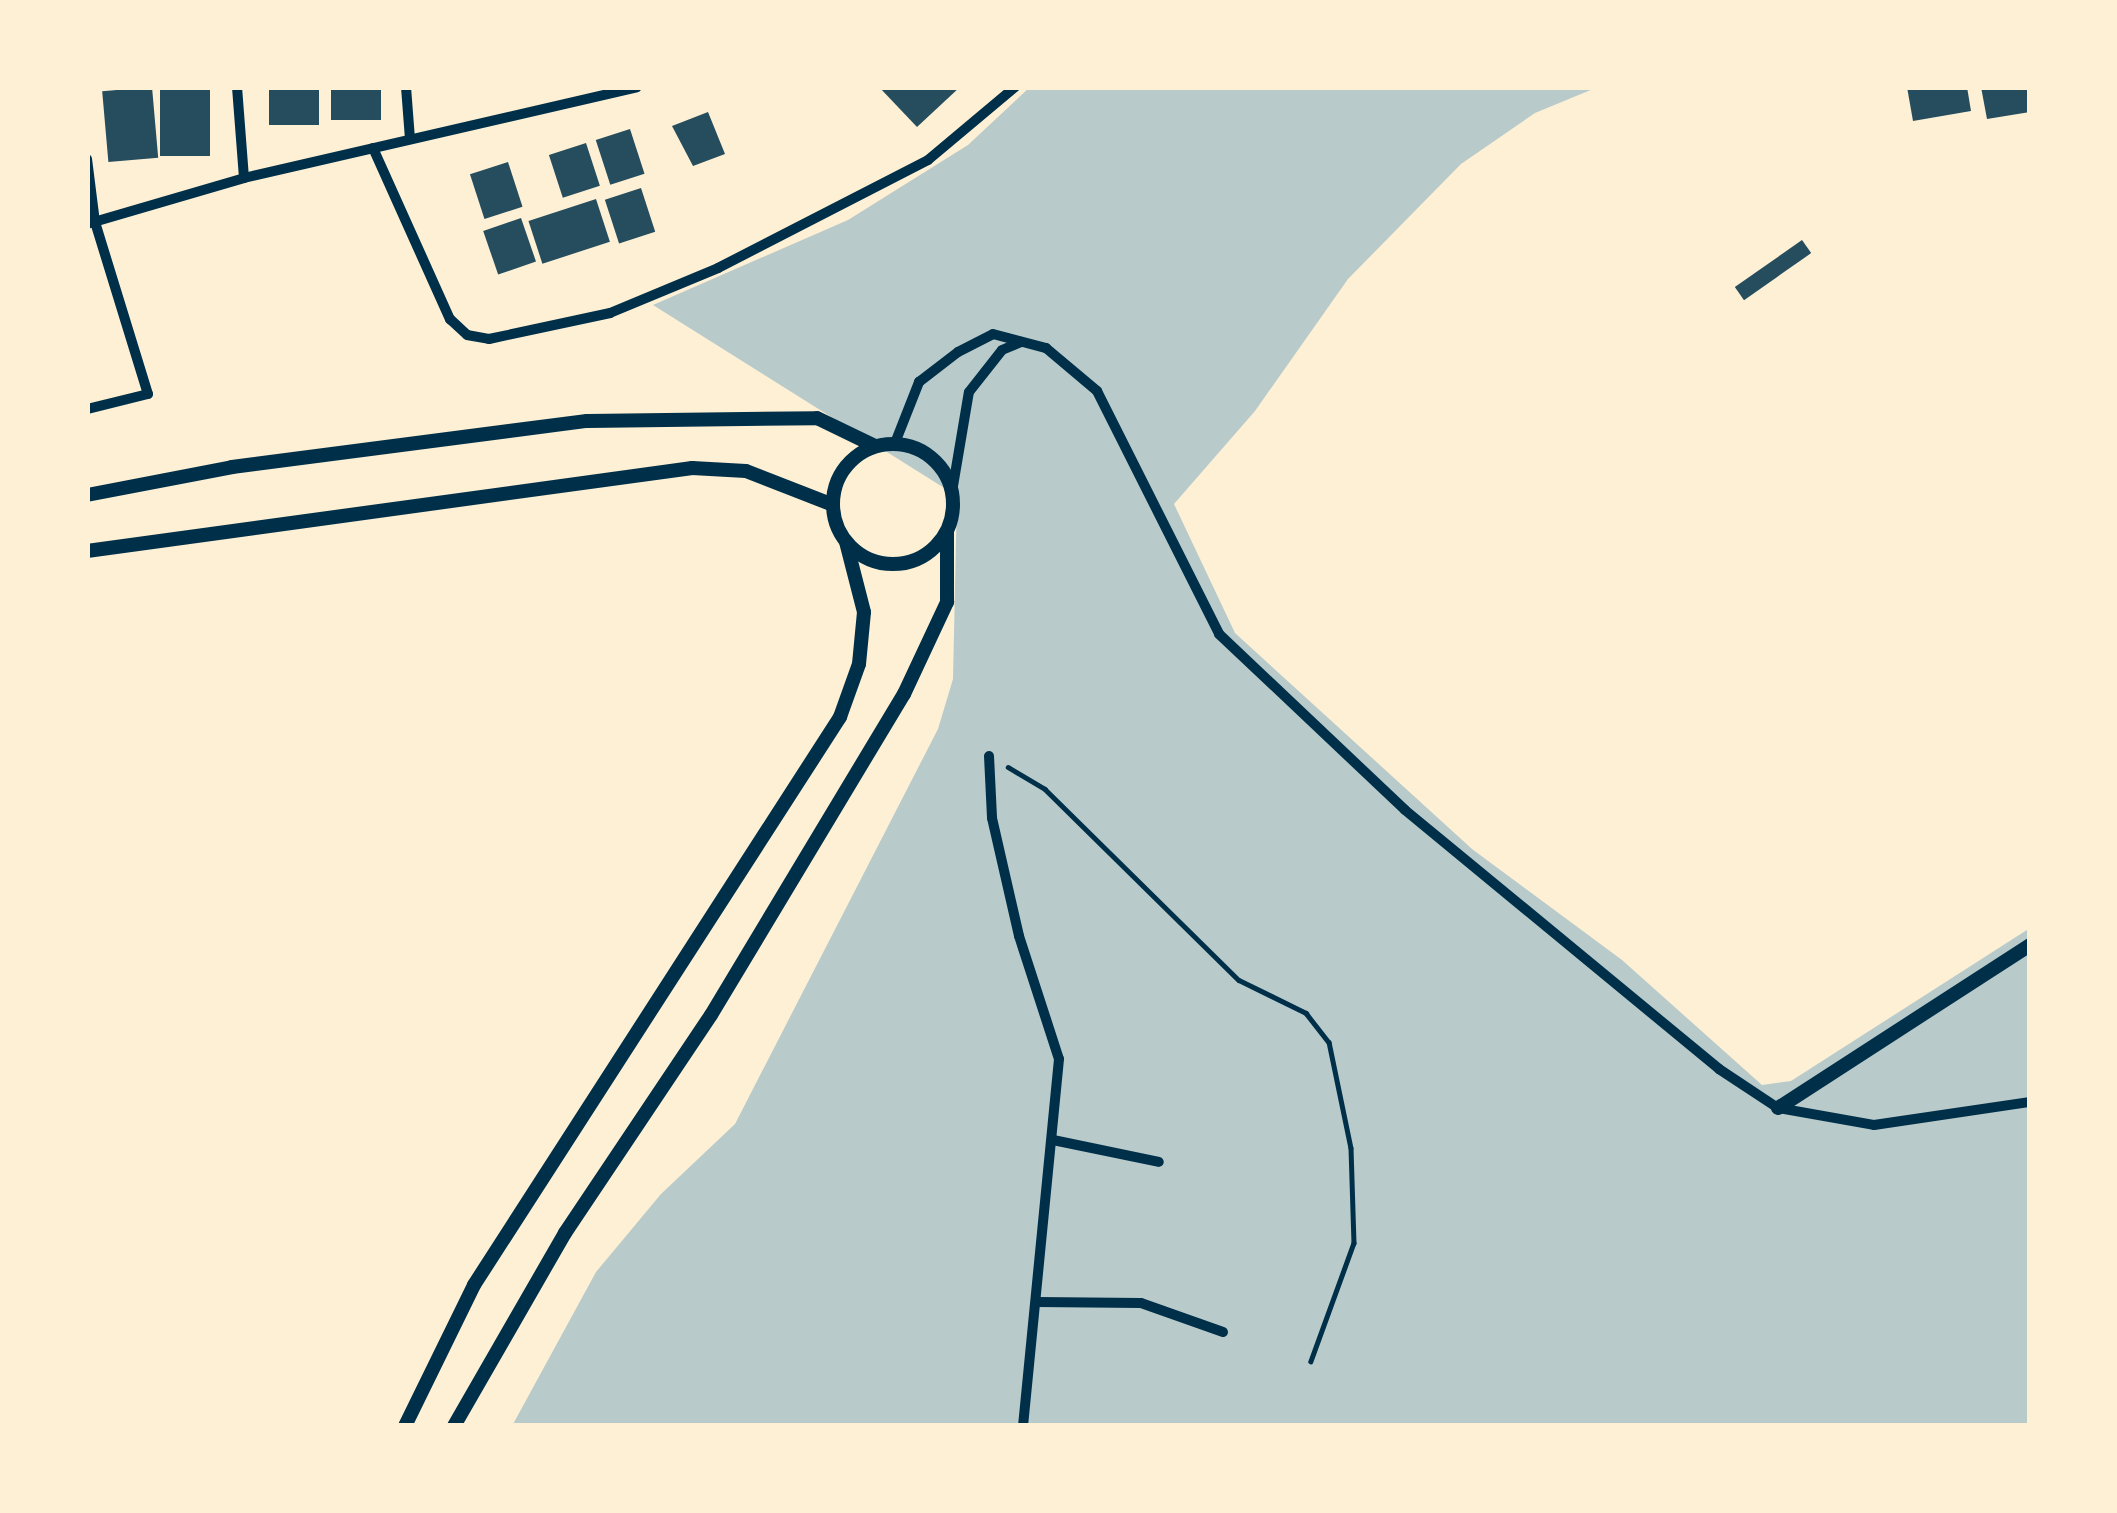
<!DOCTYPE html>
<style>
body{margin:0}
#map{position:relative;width:2117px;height:1513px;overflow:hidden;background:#fdf0d5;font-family:"Times New Roman",serif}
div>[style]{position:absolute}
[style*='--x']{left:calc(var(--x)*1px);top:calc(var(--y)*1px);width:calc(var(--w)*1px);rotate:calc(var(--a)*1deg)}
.green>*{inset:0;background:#b9caca}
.building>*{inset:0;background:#264d5e;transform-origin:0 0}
.path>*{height:4.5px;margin:-2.25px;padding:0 2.25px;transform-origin:2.25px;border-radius:2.25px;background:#003049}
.minor>*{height:10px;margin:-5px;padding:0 5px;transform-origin:5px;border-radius:5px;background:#003049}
.tertiary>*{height:14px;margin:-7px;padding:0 7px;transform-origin:7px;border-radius:7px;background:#003049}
.tertiary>.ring{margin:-7px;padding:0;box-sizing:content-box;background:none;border:14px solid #003049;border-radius:50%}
span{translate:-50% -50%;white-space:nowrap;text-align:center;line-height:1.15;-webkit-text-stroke:12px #fdf0d5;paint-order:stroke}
.frame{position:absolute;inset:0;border:90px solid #fdf0d5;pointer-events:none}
</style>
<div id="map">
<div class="green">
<div style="clip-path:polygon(1030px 87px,1598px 87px,1535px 113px,1461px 164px,1348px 279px,1255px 411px,1174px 504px,1235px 633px,1472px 849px,1622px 960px,1762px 1085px,1791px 1081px,2030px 928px,2030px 1426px,512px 1426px,596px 1272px,661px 1194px,735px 1124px,938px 729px,953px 679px,957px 496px,653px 305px,848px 220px,968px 145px)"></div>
</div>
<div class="building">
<div style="left:152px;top:87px;width:71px;height:50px;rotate:85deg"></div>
<div style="left:160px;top:87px;width:50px;height:69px"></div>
<div style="left:269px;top:87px;width:50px;height:38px"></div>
<div style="left:331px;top:87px;width:50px;height:33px"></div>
<div style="clip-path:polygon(879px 87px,960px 87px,917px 127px)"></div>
<div style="clip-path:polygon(1907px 87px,1967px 87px,1971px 111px,1913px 121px)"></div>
<div style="clip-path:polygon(1981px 87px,2030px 87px,2030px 112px,1987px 119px)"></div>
<div style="clip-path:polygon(708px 112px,725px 154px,693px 166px,672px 126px)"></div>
<div style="left:630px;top:129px;width:47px;height:36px;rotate:72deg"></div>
<div style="left:586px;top:143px;width:45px;height:39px;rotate:72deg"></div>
<div style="left:508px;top:162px;width:47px;height:40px;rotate:72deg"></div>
<div style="left:641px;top:188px;width:46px;height:38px;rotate:72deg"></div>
<div style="left:596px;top:199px;width:45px;height:71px;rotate:72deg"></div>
<div style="left:521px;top:218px;width:46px;height:40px;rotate:71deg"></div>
<div style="left:1802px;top:240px;width:16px;height:82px;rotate:55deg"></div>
</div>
<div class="path">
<div style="--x:1008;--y:767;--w:43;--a:30.7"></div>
<div style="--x:1045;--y:789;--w:272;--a:44.6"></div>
<div style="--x:1239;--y:980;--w:75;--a:26.2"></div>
<div style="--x:1306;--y:1013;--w:37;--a:52"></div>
<div style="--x:1329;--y:1042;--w:108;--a:78.3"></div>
<div style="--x:1351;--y:1148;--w:95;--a:88.2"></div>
<div style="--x:1354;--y:1243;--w:126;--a:110"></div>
</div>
<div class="minor">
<div style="--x:237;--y:87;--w:91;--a:85.6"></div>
<div style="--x:406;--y:87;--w:52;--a:85.6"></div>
<div style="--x:373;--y:148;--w:188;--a:65.8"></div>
<div style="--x:450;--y:319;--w:23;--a:43"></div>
<div style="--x:467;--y:335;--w:22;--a:10"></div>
<div style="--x:489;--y:339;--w:124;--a:-12.1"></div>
<div style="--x:610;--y:313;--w:117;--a:-22.6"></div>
<div style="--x:718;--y:268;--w:236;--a:-27.2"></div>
<div style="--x:928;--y:160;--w:114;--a:-40"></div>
<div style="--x:87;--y:159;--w:64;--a:82.8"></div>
<div style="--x:95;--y:222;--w:180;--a:72.9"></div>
<div style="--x:148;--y:394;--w:63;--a:166.2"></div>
<div style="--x:87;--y:224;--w:164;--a:-16.3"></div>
<div style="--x:244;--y:178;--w:403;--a:-13"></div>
<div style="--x:895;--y:443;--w:66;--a:-68.5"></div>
<div style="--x:919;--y:382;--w:49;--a:-37.6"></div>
<div style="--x:958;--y:352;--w:39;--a:-27"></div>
<div style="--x:993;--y:334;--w:55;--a:14.8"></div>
<div style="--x:1046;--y:348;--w:67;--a:40.1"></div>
<div style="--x:1097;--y:391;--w:272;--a:63.3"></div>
<div style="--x:1219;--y:634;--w:256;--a:43.4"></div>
<div style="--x:1405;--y:810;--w:407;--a:39.5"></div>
<div style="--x:1719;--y:1069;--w:71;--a:33.5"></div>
<div style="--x:1778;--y:1108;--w:97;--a:10"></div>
<div style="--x:1874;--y:1125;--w:158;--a:-8.4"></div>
<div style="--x:952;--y:492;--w:101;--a:-80.4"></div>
<div style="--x:969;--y:392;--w:53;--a:-51.8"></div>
<div style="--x:1002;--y:350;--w:21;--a:-23"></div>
<div style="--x:989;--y:756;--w:62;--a:87.2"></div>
<div style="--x:992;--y:818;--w:121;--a:77.1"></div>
<div style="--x:1019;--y:936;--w:129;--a:72"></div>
<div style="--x:1059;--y:1059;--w:369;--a:95.6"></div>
<div style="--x:1053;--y:1140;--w:108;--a:11.7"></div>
<div style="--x:1037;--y:1302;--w:104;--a:0.6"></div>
<div style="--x:1141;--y:1303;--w:87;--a:19.5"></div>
</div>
<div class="tertiary">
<div class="ring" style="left:833px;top:444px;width:106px;height:106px"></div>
<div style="--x:87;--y:495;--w:148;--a:-10.9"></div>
<div style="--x:232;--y:467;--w:358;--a:-7.4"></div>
<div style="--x:587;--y:421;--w:230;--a:-0.7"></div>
<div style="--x:817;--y:418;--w:64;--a:25.8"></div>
<div style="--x:87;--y:551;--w:611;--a:-7.81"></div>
<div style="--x:692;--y:468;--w:54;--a:3.2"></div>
<div style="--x:746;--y:471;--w:93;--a:21.3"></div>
<div style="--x:1778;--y:1108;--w:300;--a:-32.9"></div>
<div style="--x:405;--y:1426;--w:157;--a:-63.9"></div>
<div style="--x:474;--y:1285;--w:676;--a:-57.2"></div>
<div style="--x:840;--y:717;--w:56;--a:-70.3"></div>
<div style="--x:859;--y:664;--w:52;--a:-84.5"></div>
<div style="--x:864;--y:612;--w:72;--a:-104.4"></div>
<div style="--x:454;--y:1426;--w:223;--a:-60.1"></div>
<div style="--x:565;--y:1233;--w:262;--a:-56.2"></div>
<div style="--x:711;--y:1015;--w:375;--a:-59"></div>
<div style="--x:904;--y:694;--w:102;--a:-64.9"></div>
<div style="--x:947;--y:602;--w:70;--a:-90"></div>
</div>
<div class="frame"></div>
</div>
